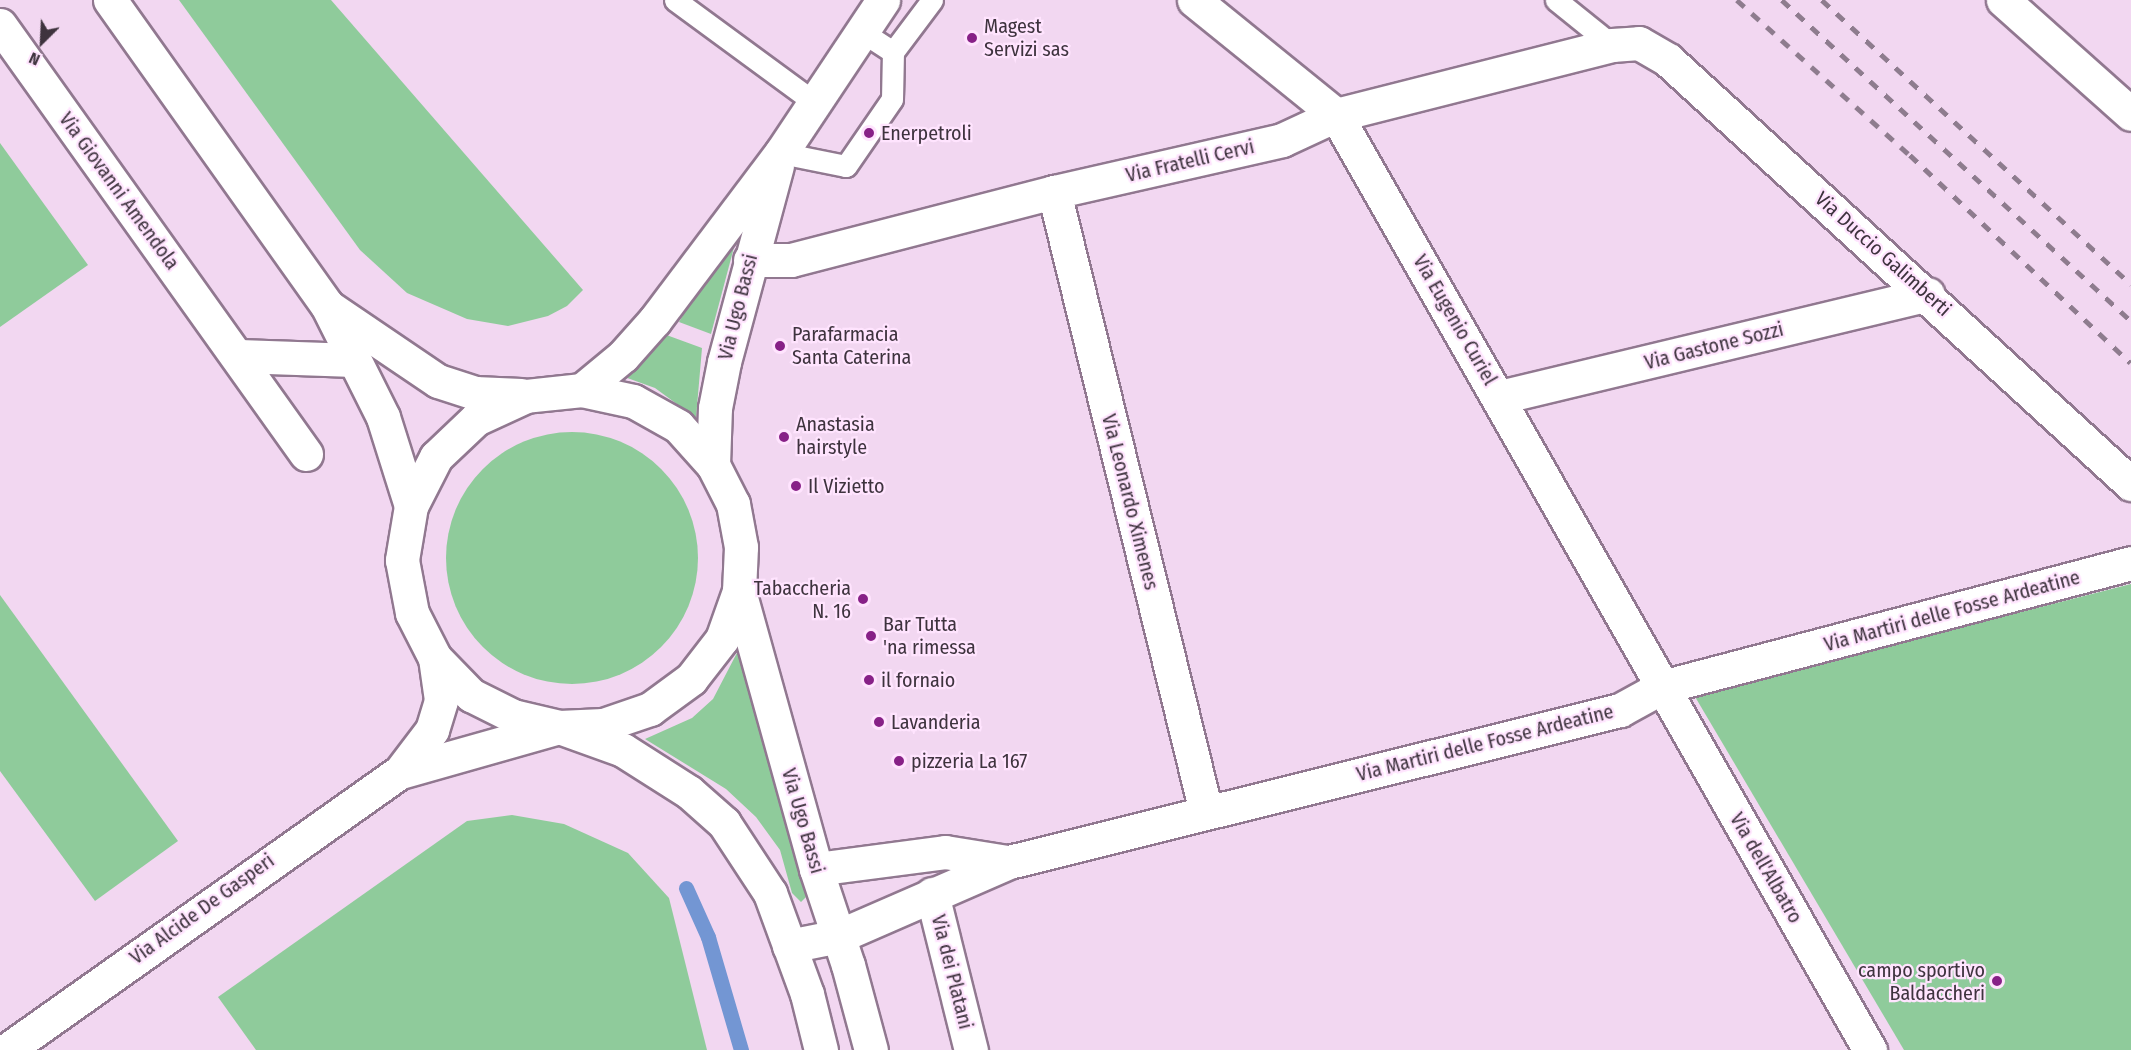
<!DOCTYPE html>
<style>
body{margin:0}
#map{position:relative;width:2131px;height:1050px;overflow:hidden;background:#f2d7f1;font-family:"Fira Sans Condensed",sans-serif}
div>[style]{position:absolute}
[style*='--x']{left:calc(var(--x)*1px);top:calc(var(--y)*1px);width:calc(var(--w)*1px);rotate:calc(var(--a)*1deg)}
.green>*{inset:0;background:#8fcb9b}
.round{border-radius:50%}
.stream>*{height:15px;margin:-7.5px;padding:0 7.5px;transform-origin:7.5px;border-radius:7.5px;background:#7396d3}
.roads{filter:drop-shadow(2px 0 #917890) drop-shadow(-2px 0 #917890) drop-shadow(0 2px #917890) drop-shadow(0 -2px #917890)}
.lane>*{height:21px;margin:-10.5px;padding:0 10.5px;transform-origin:10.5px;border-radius:10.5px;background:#fff}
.street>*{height:33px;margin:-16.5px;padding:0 16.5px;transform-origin:16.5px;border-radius:16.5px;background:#fff}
.secondary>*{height:33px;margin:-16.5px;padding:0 16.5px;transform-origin:16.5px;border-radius:16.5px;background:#fff}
.rail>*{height:4.5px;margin-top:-2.25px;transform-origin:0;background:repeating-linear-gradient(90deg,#8e7c8e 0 10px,transparent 0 20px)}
.dots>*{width:16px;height:16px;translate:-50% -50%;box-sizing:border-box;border:3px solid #ffe4fe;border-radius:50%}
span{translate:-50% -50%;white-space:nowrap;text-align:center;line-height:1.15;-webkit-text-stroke:4.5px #ffe4fe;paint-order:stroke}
.poi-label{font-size:20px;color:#3e333e}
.left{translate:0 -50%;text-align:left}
.right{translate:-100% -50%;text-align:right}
.street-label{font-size:20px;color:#3e333e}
.north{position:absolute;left:12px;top:12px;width:60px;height:60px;-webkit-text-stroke:4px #ffe4fe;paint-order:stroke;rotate:204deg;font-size:16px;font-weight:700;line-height:24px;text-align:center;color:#3e333e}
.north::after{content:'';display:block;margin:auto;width:21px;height:27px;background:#3e333e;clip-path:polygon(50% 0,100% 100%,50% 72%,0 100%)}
</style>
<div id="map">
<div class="green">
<div style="clip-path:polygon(179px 0,331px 0,583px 290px,567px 306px,548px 316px,508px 326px,467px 319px,407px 293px,360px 250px)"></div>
<div style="clip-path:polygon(0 143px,88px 265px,0 327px)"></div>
<div style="clip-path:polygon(732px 233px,737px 236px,711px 334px,679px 322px)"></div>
<div style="clip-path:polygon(661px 333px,702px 348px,696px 418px,655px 388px,619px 375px)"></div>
<div class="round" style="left:446px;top:432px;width:252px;height:252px"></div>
<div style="clip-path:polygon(2131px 584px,2131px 1050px,1904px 1050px,1694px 695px)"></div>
<div style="clip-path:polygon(0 595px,178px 841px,95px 901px,0 771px)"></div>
<div style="clip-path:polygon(739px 649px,806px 897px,801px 902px,792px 893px,780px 850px,756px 817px,726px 789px,645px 739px,692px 718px,713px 699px)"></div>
<div style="clip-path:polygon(512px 815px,564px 824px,628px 853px,669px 898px,707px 1050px,256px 1050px,218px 997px,467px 821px)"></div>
</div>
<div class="stream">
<div style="--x:686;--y:888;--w:54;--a:65.8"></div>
<div style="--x:708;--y:937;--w:118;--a:73.7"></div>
</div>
<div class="roads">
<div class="lane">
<div style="--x:675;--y:0;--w:172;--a:36.3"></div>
<div style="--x:1556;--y:0;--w:72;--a:38.8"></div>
<div style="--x:893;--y:52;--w:65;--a:-53.1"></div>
<div style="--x:781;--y:153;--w:66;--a:11.3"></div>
<div style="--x:846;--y:166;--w:81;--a:-55.5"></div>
<div style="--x:892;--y:99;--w:47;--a:-88.8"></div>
<div style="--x:893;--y:52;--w:38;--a:-147"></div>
</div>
<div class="street">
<div style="--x:1194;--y:0;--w:183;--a:39"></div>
<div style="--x:1336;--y:115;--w:1077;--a:60.27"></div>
<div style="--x:2003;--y:0;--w:171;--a:41.7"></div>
<div style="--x:0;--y:25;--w:527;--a:54.5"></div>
<div style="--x:1054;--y:192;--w:638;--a:76.22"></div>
<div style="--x:750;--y:260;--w:41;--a:0"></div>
<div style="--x:791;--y:260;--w:272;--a:-14.5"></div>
<div style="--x:1054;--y:192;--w:234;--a:-12.8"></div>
<div style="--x:1282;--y:140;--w:60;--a:-24.8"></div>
<div style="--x:1336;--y:115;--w:285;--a:-14.2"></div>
<div style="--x:1612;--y:45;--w:27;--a:-4"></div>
<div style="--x:1639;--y:43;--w:34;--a:30"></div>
<div style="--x:1668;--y:60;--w:628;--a:42.48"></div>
<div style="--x:239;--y:356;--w:115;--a:2"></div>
<div style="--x:1500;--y:397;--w:440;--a:-13.5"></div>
<div style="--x:400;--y:772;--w:165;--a:-15.8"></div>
<div style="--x:816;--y:869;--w:130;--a:-7.5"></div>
<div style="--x:945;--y:852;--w:63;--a:9.2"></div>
<div style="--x:932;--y:894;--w:161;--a:76"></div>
<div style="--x:789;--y:946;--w:51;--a:-11.3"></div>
<div style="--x:839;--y:936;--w:185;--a:-23.5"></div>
<div style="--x:1009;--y:862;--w:630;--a:-13.97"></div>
<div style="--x:1620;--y:710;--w:48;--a:-28.7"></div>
<div style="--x:1662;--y:687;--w:485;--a:-14.8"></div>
<div style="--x:7;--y:1050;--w:481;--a:-35.3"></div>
<div style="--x:400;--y:772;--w:53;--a:-52.7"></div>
<div style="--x:432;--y:730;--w:31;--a:-73"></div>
<div style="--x:441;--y:700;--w:42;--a:-98.1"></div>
</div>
<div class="secondary">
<div style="--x:110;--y:0;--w:374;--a:54.6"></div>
<div style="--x:327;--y:305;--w:125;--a:63.4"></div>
<div style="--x:383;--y:417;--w:93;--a:72.5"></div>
<div style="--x:330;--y:308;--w:130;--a:34.1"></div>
<div style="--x:438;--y:381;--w:39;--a:18"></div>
<div style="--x:475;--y:393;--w:46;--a:2.5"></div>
<div style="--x:582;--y:390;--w:53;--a:-39.7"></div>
<div style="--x:623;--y:356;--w:48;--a:-48.4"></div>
<div style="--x:655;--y:320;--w:209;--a:-53"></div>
<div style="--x:781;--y:153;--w:184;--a:-56.3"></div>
<div style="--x:713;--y:465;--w:57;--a:-88"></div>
<div style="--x:715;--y:408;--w:47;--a:-78.9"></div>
<div style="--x:724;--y:362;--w:203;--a:-74.9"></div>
<div style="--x:739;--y:591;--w:288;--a:74.5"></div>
<div style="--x:816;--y:869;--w:101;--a:71.6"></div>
<div style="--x:848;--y:965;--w:88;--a:74.9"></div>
<div style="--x:559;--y:727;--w:44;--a:-2.6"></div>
<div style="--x:603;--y:725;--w:50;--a:-18.8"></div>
<div style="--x:650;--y:709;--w:51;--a:-36.2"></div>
<div style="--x:691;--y:679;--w:51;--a:-52.2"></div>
<div style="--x:722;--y:639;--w:51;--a:-70.5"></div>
<div style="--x:739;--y:591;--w:44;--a:-87.4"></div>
<div style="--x:741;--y:547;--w:44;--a:-100.5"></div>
<div style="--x:733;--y:504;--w:44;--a:-117.1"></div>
<div style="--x:713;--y:465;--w:52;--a:-131.9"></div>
<div style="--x:678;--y:426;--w:51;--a:-150.9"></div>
<div style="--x:633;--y:401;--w:52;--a:-167.8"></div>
<div style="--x:582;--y:390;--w:56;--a:173.9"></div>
<div style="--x:526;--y:396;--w:55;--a:155.3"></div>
<div style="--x:476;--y:419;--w:55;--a:136.5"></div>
<div style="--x:436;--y:457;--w:55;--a:117"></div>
<div style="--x:411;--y:506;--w:55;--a:99.5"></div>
<div style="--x:402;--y:560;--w:54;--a:79.3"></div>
<div style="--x:412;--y:613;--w:51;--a:62.9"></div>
<div style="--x:435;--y:658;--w:52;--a:45.8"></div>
<div style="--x:471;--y:695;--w:47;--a:26.6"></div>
<div style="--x:513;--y:716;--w:47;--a:13.4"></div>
<div style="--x:559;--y:727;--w:68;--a:19.8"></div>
<div style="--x:623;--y:750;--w:78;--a:32.5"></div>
<div style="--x:689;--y:792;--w:47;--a:41.5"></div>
<div style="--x:724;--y:823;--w:84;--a:56.7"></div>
<div style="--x:770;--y:893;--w:108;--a:69.9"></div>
<div style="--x:807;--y:994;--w:58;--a:76"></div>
</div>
</div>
<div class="rail">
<div style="--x:1737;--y:0;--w:232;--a:41.9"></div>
<div style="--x:1910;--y:155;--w:303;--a:43.3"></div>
<div style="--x:1782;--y:0;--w:474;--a:42.6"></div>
<div style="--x:1822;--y:0;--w:420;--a:42.6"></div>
</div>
<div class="dots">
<div style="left:972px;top:38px;background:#872087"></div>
<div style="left:869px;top:133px;background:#872087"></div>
<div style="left:780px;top:346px;background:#872087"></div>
<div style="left:784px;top:437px;background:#872087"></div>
<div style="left:796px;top:486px;background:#872087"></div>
<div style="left:863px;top:599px;background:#872087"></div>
<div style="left:871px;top:636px;background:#872087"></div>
<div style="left:869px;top:680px;background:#872087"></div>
<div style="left:879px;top:722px;background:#872087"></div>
<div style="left:899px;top:761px;background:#872087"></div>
<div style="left:1997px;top:981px;background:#872087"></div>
</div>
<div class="poi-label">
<span class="left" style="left:984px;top:38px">Magest<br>Servizi sas</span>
<span class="left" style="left:881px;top:133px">Enerpetroli</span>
<span class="left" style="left:792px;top:346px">Parafarmacia<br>Santa Caterina</span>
<span class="left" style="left:796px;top:436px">Anastasia<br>hairstyle</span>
<span class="left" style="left:808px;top:486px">Il Vizietto</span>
<span class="right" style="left:851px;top:600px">Tabaccheria<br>N. 16</span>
<span class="left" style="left:883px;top:636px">Bar Tutta<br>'na rimessa</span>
<span class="left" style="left:881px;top:680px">il fornaio</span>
<span class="left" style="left:891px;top:722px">Lavanderia</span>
<span class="left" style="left:911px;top:761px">pizzeria La 167</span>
<span class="right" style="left:1985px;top:982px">campo sportivo<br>Baldaccheri</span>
</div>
<div class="street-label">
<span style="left:1190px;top:161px;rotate:-13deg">Via Fratelli Cervi</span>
<span style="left:119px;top:191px;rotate:54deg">Via Giovanni Amendola</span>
<span style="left:1883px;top:254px;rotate:42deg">Via Duccio Galimberti</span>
<span style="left:738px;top:307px;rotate:-76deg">Via Ugo Bassi</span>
<span style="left:1455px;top:320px;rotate:60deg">Via Eugenio Curiel</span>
<span style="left:1714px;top:346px;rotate:-14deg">Via Gastone Sozzi</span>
<span style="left:1130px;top:502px;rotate:76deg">Via Leonardo Ximenes</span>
<span style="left:1952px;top:611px;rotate:-15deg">Via Martiri delle Fosse Ardeatine</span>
<span style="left:1485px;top:743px;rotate:-14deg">Via Martiri delle Fosse Ardeatine</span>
<span style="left:803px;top:821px;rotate:74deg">Via Ugo Bassi</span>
<span style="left:1766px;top:868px;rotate:60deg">Via dell'Albatro</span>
<span style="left:202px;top:909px;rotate:-36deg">Via Alcide De Gasperi</span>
<span style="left:952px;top:972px;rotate:76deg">Via dei Platani</span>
</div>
<div class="north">N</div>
</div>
